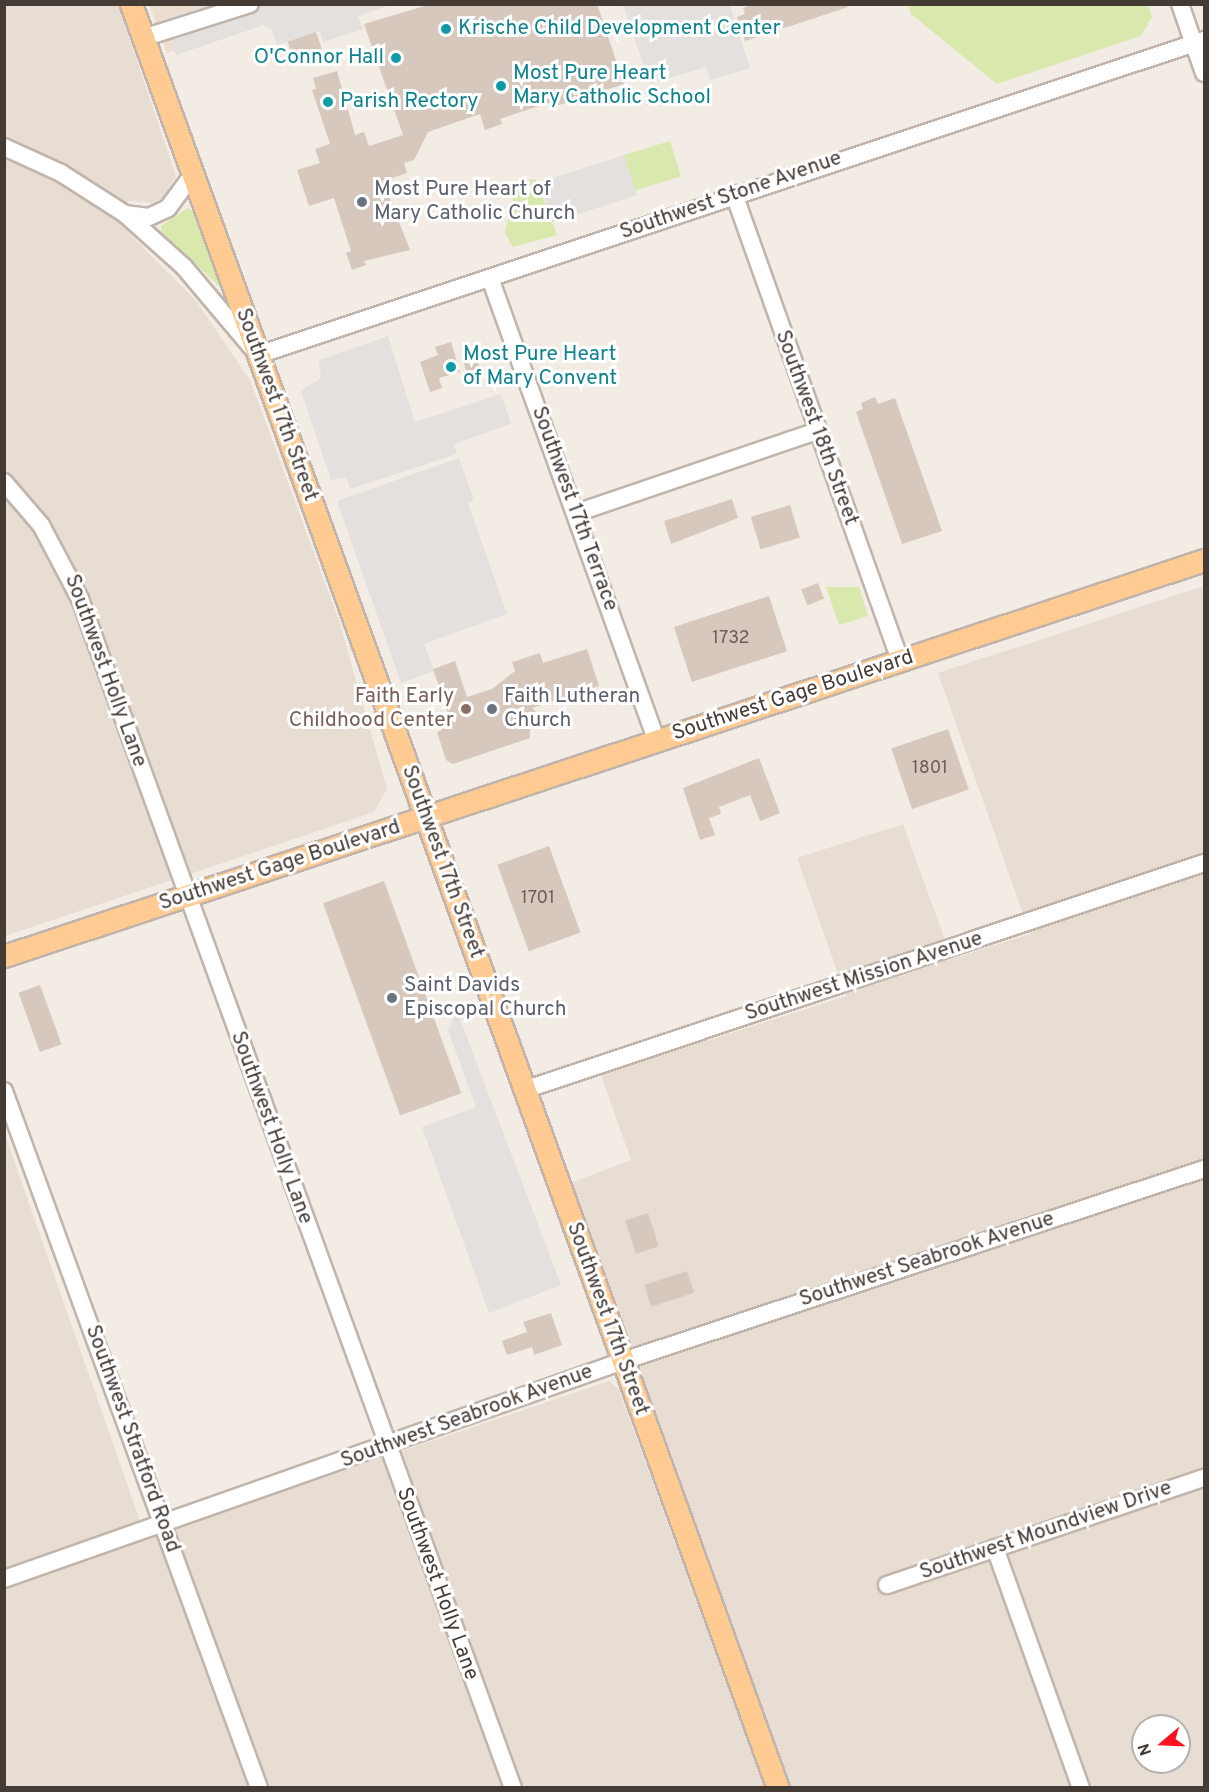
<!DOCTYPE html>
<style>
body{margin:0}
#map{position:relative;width:1209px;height:1792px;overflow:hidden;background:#f3ece5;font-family:Overpass,sans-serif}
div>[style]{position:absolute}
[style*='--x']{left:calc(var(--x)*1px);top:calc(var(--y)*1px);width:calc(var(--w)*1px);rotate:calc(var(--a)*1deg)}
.residential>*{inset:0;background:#e7ddd3}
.education>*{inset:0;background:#ecdecf}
.green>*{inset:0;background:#d9e8ad;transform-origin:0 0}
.parking>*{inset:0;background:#e3e0dd;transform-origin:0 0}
.building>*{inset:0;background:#d7c8bd;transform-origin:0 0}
.roads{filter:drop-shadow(2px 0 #c1b5ab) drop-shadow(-2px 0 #c1b5ab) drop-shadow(0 2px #c1b5ab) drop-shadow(0 -2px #c1b5ab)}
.minor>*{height:16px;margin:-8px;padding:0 8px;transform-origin:8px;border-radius:8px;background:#fff}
.major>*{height:21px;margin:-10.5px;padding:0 10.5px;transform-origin:10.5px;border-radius:10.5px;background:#ffcb92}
.dots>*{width:16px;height:16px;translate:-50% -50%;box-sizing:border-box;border:3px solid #fff;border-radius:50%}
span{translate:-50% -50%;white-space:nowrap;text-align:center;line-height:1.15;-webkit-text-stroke:6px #fff;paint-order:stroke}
.number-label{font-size:18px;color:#6a5e57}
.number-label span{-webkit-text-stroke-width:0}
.culture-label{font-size:21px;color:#0d838f}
.left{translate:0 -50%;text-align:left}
.right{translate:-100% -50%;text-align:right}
.worship-label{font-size:21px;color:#5b616d}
.street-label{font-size:21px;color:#453b35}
.education-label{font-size:21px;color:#785e54}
.frame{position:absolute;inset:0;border:6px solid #453b35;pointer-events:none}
.north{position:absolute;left:1131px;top:1714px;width:60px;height:60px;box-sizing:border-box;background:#fff;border:2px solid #b5b1ae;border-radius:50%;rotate:251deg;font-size:16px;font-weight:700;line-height:24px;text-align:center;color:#453b35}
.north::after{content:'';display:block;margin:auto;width:21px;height:27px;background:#fc131d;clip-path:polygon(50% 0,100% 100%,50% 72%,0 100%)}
</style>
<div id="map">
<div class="residential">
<div style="clip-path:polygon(4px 5px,118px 5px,176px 176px,163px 198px,152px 203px,128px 201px,115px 219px,196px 301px,250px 380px,339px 621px,387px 789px,374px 812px,5px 936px)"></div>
<div style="clip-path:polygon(evenodd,1204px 586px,1204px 1787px,789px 1787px,568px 1184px,631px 1160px,601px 1075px,846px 996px,797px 858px,903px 824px,952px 959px,1030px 934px,938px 673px,1204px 586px,1186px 1477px,1192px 1492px,887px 1596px,882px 1579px,1186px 1477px,1204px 586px,1143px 1726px,1179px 1726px,1179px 1762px,1143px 1762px,1143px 1726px)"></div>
<div style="clip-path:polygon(4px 1132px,146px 1538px,609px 1381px,619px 1390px,764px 1787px,5px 1787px)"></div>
</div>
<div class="education">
<div style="clip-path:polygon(149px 4px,308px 5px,167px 53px)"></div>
</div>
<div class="green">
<div style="clip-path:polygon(908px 5px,1148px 5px,1152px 17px,1141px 36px,997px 84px,911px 14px)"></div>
<div style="left:670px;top:141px;width:37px;height:48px;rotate:73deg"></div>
<div style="clip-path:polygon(536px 179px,557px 235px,513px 247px,505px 233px,514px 192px,524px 181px)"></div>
<div style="clip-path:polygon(188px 208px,195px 212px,221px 288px,161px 231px,161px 226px)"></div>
<div style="clip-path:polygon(826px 587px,859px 587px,868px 616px,839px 625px)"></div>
</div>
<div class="parking">
<div style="clip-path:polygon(205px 5px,391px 5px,358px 16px,363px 29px,323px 42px,320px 31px,277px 45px,272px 30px,264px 25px,176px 55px,163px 19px)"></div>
<div style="clip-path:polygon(623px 5px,730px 5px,750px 68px,710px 80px,706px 67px,650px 84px)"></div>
<div style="left:624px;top:155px;width:42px;height:89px;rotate:72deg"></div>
<div style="clip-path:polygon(388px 336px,415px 422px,501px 394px,511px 424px,454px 444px,457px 454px,350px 489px,346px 477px,331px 480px,301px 391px,321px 378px,319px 360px)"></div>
<div style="clip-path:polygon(459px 458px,474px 500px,468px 503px,507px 614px,424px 644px,434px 671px,401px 683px,337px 501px)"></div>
<div style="clip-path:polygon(457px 1011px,561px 1285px,489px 1313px,422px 1127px,476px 1107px,448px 1030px)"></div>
</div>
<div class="building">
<div style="clip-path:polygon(431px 4px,597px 4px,624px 84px,556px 106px,554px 101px,500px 119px,502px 124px,485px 130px,480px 114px,428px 132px,414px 160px,404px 163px,407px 173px,383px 181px,410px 250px,364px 261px,366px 265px,352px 270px,346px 253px,351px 251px,334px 198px,309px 206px,297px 170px,320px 163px,315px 149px,330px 144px,312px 90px,316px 89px,313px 78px,337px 71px,355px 135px,364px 132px,369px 146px,403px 135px,364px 24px)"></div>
<div style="clip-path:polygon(754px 4px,847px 4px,848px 7px,745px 41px,737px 17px,745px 14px,743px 8px)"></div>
<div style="left:316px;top:32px;width:18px;height:30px;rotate:71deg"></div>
<div style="clip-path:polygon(451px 342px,460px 372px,439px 378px,442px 388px,430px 392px,420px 362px,438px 355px,435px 347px)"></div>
<div style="left:477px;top:359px;width:19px;height:14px;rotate:72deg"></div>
<div style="clip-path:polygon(875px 397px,878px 404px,895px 398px,942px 531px,902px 544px,856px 412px,863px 409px,861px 403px)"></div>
<div style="clip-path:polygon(732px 499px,738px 518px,671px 544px,664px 521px)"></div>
<div style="left:790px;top:505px;width:34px;height:41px;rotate:73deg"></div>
<div style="left:818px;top:583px;width:17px;height:18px;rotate:69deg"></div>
<div style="left:769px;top:596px;width:58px;height:100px;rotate:72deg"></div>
<div style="clip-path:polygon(587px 649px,599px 686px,532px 708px,539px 715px,530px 725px,530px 738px,453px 764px,446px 760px,437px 732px,442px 730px,439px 719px,449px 716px,433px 669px,455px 661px,467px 697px,492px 689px,515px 671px,512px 662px,540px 653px,543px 663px)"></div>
<div style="left:948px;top:729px;width:64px;height:60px;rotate:71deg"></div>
<div style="clip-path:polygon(759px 758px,780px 813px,760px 821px,750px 795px,719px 807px,721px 814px,709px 818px,715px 835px,700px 840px,683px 788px)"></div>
<div style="left:549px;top:846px;width:92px;height:55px;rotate:70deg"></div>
<div style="left:384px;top:881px;width:226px;height:65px;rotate:70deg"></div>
<div style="left:40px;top:985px;width:63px;height:23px;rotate:70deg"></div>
<div style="left:648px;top:1213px;width:35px;height:24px;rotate:72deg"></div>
<div style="left:687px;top:1271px;width:23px;height:45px;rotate:72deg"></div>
<div style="clip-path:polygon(551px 1313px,562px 1345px,534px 1355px,532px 1347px,507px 1355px,502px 1341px,527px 1332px,523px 1322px)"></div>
</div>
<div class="roads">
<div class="minor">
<div style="--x:1180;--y:4;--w:73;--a:70.8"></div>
<div style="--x:143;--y:38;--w:112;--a:-17.6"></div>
<div style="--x:4;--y:147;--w:63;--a:24.5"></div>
<div style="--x:61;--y:173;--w:76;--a:32.6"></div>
<div style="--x:125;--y:214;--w:79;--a:41.9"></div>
<div style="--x:184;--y:267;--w:115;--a:49.9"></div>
<div style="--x:258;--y:355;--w:997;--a:-18.42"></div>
<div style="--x:734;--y:194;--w:496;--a:70.4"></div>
<div style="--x:125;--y:214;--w:24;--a:7"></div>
<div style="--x:149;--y:217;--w:21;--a:-25"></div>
<div style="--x:168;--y:208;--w:42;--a:-53.7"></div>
<div style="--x:490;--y:278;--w:492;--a:70.2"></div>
<div style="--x:4;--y:482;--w:57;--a:49.3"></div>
<div style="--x:41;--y:525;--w:84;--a:62.2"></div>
<div style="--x:80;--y:599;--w:1265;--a:69.99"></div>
<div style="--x:576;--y:513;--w:255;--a:-18.8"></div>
<div style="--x:524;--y:1090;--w:717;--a:-18.46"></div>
<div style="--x:4;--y:1091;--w:742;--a:69.9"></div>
<div style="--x:995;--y:1548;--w:255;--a:70.3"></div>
<div style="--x:4;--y:1579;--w:656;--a:-19.4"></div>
<div style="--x:623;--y:1361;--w:612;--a:-18.29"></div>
<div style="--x:887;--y:1585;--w:335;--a:-18.7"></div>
</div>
<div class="major">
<div style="--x:131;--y:4;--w:1898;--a:70.07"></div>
<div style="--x:4;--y:956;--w:1264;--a:-18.26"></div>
</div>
</div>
<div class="dots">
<div style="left:446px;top:29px;background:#0f9aa8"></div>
<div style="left:396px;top:58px;background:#0f9aa8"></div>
<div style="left:501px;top:86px;background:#0f9aa8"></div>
<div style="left:328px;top:102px;background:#0f9aa8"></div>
<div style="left:362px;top:202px;background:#6b7280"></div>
<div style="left:451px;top:367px;background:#0f9aa8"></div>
<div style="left:466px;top:709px;background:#8d6e63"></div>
<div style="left:492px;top:709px;background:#6b7280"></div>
<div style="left:392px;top:998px;background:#6b7280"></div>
</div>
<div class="number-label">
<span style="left:731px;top:639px">1732</span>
<span style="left:930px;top:769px">1801</span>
<span style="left:538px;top:899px">1701</span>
</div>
<div class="culture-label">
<span class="left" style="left:458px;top:29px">Krische Child Development Center</span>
<span class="right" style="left:384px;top:58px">O'Connor Hall</span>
<span class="left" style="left:513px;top:86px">Most Pure Heart<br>Mary Catholic School</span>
<span class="left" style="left:340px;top:102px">Parish Rectory</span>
<span class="left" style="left:463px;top:367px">Most Pure Heart<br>of Mary Convent</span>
</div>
<div class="worship-label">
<span class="left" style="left:374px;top:202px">Most Pure Heart of<br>Mary Catholic Church</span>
<span class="left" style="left:504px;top:709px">Faith Lutheran<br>Church</span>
<span class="left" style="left:404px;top:998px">Saint Davids<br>Episcopal Church</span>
</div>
<div class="street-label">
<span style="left:731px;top:196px;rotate:-19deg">Southwest Stone Avenue</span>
<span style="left:276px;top:405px;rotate:70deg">Southwest 17th Street</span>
<span style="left:816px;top:428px;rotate:70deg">Southwest 18th Street</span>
<span style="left:574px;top:509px;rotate:70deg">Southwest 17th Terrace</span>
<span style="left:105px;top:671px;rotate:70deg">Southwest Holly Lane</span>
<span style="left:793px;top:696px;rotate:-18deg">Southwest Gage Boulevard</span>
<span style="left:442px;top:862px;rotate:70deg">Southwest 17th Street</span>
<span style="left:280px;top:866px;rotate:-18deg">Southwest Gage Boulevard</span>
<span style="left:864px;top:977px;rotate:-18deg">Southwest Mission Avenue</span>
<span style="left:271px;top:1128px;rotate:70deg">Southwest Holly Lane</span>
<span style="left:927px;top:1260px;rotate:-18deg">Southwest Seabrook Avenue</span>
<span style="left:607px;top:1319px;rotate:70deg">Southwest 17th Street</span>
<span style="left:467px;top:1417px;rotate:-20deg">Southwest Seabrook Avenue</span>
<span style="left:132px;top:1439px;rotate:70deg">Southwest Stratford Road</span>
<span style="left:1046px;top:1531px;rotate:-19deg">Southwest Moundview Drive</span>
<span style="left:437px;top:1584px;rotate:70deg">Southwest Holly Lane</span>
</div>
<div class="education-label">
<span class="right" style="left:454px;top:709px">Faith Early<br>Childhood Center</span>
</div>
<div class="frame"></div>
<div class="north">N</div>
</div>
